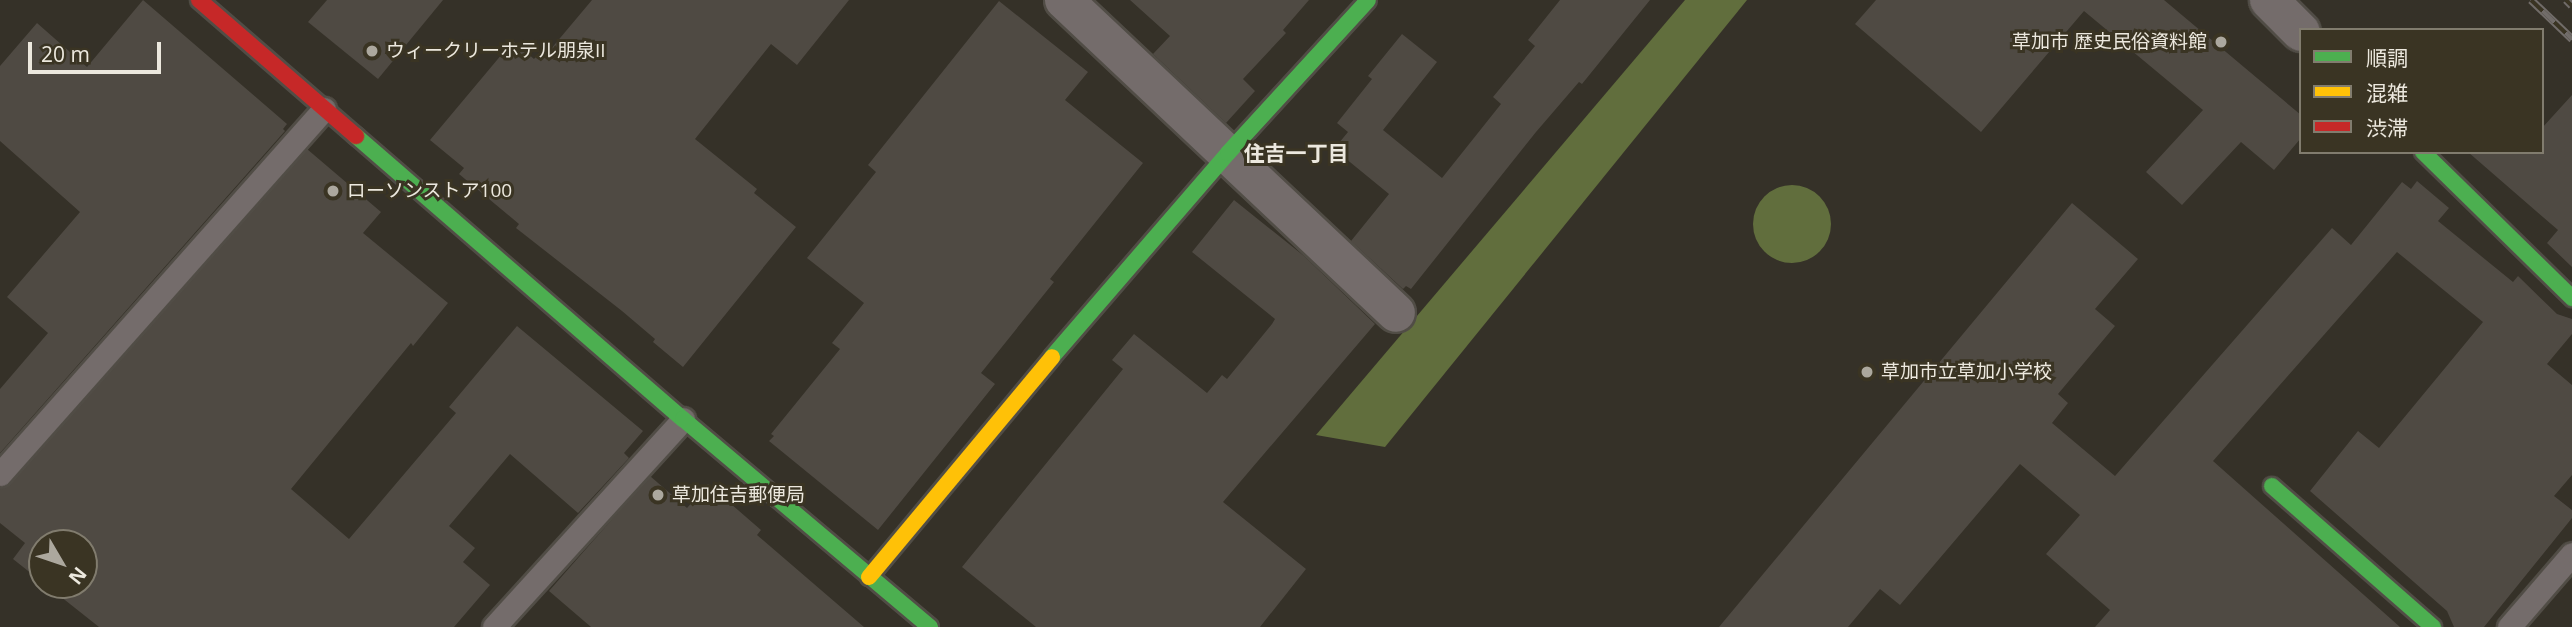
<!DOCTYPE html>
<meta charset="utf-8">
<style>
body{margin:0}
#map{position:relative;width:2572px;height:627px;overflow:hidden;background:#353128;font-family:"Open Sans","Noto Sans JP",sans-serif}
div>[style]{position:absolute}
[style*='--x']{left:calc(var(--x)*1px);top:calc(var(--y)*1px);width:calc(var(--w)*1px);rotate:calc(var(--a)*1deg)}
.forest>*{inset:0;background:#616e3d}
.round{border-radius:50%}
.building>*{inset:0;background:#4f4a43}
.roads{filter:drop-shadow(2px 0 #514d46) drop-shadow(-2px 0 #514d46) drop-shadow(0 2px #514d46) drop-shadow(0 -2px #514d46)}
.lane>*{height:23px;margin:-11.5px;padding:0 11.5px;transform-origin:11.5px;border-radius:11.5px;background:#746c6b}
.street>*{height:38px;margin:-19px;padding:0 19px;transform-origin:19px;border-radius:19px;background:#746c6b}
.fast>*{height:16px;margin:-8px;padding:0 8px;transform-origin:8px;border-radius:8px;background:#4caf50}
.slow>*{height:16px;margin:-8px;padding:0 8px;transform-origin:8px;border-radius:8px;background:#ffc107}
.jam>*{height:16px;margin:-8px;padding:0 8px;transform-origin:8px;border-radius:8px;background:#c62828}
.rail>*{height:8px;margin-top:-4px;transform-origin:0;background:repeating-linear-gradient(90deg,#3a3423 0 16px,#716c69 0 32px);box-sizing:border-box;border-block:2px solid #716c69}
.dots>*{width:19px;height:19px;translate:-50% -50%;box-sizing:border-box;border:4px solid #3a3423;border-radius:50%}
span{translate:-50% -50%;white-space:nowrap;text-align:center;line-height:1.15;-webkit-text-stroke:6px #3a3423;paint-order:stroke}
.poi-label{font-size:19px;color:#ece8de}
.right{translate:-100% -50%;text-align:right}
.left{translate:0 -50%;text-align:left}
.neighbourhood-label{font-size:21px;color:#ece8de;font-weight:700}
.legend{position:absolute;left:2299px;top:28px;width:245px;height:126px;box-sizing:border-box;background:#3a3423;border:2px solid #817c6e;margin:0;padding:9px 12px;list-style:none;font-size:21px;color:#ece8de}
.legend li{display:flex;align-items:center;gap:14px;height:35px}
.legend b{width:35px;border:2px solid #817c6e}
.north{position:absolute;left:28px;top:529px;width:70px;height:70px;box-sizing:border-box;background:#3a3423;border:2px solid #817c6e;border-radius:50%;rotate:129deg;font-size:19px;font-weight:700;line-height:28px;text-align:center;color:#ece8de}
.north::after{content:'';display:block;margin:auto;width:24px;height:32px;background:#aca89e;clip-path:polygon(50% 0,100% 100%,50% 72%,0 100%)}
.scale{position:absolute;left:28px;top:42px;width:133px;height:32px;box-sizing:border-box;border:4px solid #ece8de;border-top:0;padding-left:9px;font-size:21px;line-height:24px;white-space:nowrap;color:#ece8de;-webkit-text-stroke:5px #3a3423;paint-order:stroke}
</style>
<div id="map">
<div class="forest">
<div style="clip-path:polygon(1685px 0,1747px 0,1385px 447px,1316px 435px)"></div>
<div class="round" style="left:1753px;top:185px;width:78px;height:78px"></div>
</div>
<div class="building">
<div style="clip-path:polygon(143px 0,287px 124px,283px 129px,285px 131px,0 453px,0 389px,48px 333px,7px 297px,80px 212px,0 141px,0 66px,37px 23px,87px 67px)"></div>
<div style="clip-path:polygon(327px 0,443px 0,378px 79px,308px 22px)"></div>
<div style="clip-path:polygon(592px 0,849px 0,797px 65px,771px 44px,695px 139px,757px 189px,754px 193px,796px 227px,683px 367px,653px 342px,655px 339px,622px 311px,516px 228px,519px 224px,459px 174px,464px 168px,430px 140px,513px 41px,534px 59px,545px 46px,550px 50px)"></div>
<div style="clip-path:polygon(1130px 0,1309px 0,1283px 30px,1286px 33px,1243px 79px,1255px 91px,1226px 123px,1153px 54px,1170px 36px)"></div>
<div style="clip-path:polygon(1560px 0,1650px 0,1582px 84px,1579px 82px,1536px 132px,1411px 289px,1406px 286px,1403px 289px,1351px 241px,1389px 194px,1334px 149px,1348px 132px,1337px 123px,1372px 79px,1368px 76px,1402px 34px,1437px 62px,1383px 130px,1442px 178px,1501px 104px,1493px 97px,1535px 46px,1528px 40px)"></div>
<div style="clip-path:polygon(1876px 0,2164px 0,2301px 115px,2301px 138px,2274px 170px,2241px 142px,2182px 205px,2146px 172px,2203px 110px,2084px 11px,1981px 132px,1855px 24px)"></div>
<div style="clip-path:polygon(999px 1px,1088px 72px,1065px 100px,1143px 163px,1050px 279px,1054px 282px,981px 373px,995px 384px,878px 530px,769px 441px,774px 436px,771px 434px,840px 349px,832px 343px,864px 303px,807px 258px,876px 172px,868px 165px)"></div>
<div style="clip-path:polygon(2572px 95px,2572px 267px,2547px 243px,2558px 230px,2468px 152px,2542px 152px,2542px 128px)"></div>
<div style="clip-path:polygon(307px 149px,381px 212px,363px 233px,448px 303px,413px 346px,411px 343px,291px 489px,349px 539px,456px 413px,449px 407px,517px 326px,643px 431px,624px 453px,629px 458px,578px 513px,510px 454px,449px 526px,475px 548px,463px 562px,490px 585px,454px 627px,99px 627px,46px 585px,84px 585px,84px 543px,42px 543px,42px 582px,13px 559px,25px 543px,0 523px,0 488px,10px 483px)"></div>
<div style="clip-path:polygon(2417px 181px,2449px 208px,2438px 221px,2513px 282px,2518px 276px,2557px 314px,2572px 319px,2572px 334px,2547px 364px,2572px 385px,2572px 475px,2554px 496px,2572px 510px,2572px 518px,2484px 627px,2454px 627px,2447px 611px,2310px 491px,2358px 431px,2379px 448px,2483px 322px,2397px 252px,2213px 461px,2400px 627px,2095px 627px,2110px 610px,2046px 554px,2080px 515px,2020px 464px,1900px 605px,1880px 589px,1848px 627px,1719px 627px,2072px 203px,2138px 259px,2095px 309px,2115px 326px,2058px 394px,2068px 403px,2052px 423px,2115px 476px,2332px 228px,2351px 245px,2402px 182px,2411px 189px)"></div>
<div style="clip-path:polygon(1234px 200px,1304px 256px,1375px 324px,1223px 502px,1306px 569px,1260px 627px,1036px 627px,962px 567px,1123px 369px,1112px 360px,1134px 334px,1207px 393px,1222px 375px,1227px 379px,1272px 324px,1275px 319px,1192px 252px)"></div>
<div style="clip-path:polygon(650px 476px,687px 508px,708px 484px,761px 530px,757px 535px,864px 627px,591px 627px,549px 591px)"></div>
</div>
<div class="roads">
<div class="lane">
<div style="--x:0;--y:474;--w:488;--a:-48.4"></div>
<div style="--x:494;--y:627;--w:281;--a:-47.7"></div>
<div style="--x:2509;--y:627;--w:96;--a:-49.2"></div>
</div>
<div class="street">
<div style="--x:1064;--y:0;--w:456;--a:43.3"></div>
<div style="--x:2269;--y:0;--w:45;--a:45"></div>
</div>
<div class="fast">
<div style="--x:356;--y:136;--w:432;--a:40.9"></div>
<div style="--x:683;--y:419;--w:323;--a:40.1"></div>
<div style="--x:2423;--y:152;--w:209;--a:44.4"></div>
<div style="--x:1052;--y:357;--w:269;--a:-49.2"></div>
<div style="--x:1228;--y:153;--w:207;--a:-47.5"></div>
<div style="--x:2272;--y:486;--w:214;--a:41.2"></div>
</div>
<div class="slow">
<div style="--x:869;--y:577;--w:286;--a:-50.2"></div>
</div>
<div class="jam">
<div style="--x:199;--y:0;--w:208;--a:40.9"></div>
</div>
</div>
<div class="rail">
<div style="--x:2531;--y:0;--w:57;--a:43.6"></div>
<div style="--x:2566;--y:0;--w:8;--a:45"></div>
</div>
<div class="dots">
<div style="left:2221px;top:42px;background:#aca89e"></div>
<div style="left:372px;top:51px;background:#aca89e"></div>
<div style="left:333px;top:191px;background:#aca89e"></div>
<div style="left:1867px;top:372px;background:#aca89e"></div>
<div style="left:658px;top:495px;background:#aca89e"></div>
</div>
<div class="poi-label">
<span class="right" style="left:2207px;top:42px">草加市 歴史民俗資料館</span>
<span class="left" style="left:386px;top:51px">ウィークリーホテル朋泉II</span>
<span class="left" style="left:347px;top:191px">ローソンストア100</span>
<span class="left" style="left:1881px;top:372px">草加市立草加小学校</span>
<span class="left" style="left:672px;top:495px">草加住吉郵便局</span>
</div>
<div class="neighbourhood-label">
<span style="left:1296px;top:153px">住吉一丁目</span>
</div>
<ul class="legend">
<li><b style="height:9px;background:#4caf50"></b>順調</li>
<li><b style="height:9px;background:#ffc107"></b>混雑</li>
<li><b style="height:9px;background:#c62828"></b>渋滞</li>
</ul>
<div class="north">N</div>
<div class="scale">20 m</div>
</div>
